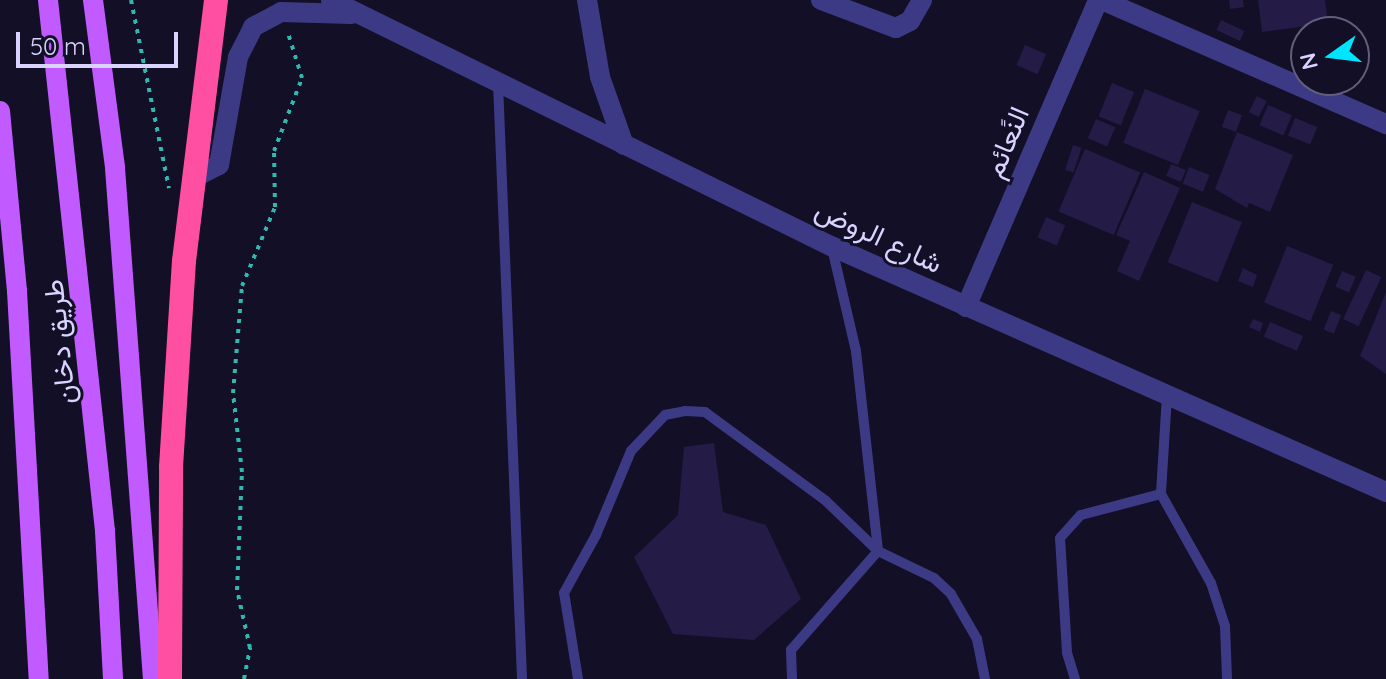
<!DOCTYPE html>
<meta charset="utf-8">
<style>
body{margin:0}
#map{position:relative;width:1386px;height:679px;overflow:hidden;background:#130f26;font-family:Quicksand,Vazirmatn,sans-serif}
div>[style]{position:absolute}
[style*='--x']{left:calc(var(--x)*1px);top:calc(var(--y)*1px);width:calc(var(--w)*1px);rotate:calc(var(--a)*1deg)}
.building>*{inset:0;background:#241b47;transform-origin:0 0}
.path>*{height:4px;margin-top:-2px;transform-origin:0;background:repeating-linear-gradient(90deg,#2fb8b0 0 4px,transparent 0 10px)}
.service>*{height:10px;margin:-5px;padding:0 5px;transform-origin:5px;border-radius:5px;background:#3d3a85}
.minor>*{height:20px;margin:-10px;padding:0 10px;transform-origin:10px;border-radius:10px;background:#3d3a85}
.primary>*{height:20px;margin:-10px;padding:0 10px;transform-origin:10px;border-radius:10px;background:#c25bff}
.motorway>*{height:24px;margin:-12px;padding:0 12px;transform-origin:12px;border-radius:12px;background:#ff4fa3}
span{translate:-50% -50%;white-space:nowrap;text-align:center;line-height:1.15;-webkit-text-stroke:6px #130f26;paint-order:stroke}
.street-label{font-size:28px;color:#d9d4ff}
.north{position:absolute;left:1290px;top:16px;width:80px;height:80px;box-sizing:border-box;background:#130f26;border:2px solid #625e7d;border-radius:50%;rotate:256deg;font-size:22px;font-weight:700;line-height:32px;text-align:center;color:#d9d4ff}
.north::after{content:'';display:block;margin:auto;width:28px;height:36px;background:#00e5ff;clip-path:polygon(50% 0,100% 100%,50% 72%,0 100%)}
.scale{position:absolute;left:16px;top:32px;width:162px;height:36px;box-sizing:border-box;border:4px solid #d9d4ff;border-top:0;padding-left:10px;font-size:24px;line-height:28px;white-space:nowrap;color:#d9d4ff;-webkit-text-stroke:6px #130f26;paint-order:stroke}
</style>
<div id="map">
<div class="building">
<div style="clip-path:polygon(1229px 0,1243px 0,1244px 7px,1230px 9px)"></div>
<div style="clip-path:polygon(1258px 0,1325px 0,1328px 23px,1262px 32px)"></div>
<div style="left:1221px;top:20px;width:26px;height:11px;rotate:25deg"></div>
<div style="left:1025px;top:45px;width:23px;height:22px;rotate:23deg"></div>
<div style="left:1112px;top:83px;width:24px;height:36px;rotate:22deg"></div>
<div style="left:1145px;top:89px;width:59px;height:58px;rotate:22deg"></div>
<div style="left:1257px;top:96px;width:11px;height:18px;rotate:27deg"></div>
<div style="left:1268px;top:105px;width:26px;height:22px;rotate:23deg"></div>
<div style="left:1228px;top:110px;width:15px;height:18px;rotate:20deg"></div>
<div style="left:1295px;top:118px;width:24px;height:19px;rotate:22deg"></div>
<div style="left:1096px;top:119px;width:21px;height:21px;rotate:23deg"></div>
<div style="clip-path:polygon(1237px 132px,1293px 155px,1270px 212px,1249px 203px,1247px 208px,1215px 189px)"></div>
<div style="left:1073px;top:145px;width:9px;height:26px;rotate:18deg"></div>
<div style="left:1085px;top:149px;width:60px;height:68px;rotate:23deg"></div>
<div style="left:1171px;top:164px;width:16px;height:13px;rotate:22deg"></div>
<div style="left:1189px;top:167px;width:22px;height:18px;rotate:21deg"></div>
<div style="clip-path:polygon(1144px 172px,1180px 188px,1139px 281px,1117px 271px,1130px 241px,1116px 235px)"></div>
<div style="left:1192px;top:202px;width:54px;height:65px;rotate:22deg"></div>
<div style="left:1046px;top:217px;width:21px;height:22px;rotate:23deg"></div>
<div style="left:1287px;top:246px;width:50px;height:61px;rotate:22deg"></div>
<div style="clip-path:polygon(1243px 268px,1257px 275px,1253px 287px,1238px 281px)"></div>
<div style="left:1366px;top:270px;width:17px;height:54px;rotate:25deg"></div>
<div style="left:1342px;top:271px;width:15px;height:17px;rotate:23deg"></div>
<div style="clip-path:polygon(1386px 292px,1386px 374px,1360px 356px)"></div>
<div style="left:1331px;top:311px;width:11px;height:20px;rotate:22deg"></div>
<div style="clip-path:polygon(1253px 319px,1263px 323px,1260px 332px,1249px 327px)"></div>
<div style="left:1270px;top:322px;width:36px;height:16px;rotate:23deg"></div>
<div style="clip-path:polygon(714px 443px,723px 512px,766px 525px,801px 599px,754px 640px,673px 634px,634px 557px,678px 515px,684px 447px)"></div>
</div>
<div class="path">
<div style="--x:131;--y:0;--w:192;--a:78.6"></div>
<div style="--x:244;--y:679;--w:32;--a:-79"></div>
<div style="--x:250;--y:648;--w:59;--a:-102.6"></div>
<div style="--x:237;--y:590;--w:118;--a:-87.6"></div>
<div style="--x:242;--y:472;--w:80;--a:-96.5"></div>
<div style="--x:233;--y:393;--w:107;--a:-85.2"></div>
<div style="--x:242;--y:286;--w:86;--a:-67.3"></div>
<div style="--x:275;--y:207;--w:56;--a:-91"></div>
<div style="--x:274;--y:151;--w:78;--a:-69"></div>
<div style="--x:302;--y:78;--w:47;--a:-107.3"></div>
</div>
<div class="service">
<div style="--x:498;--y:83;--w:596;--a:87.69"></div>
<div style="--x:832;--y:248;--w:106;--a:76.9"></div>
<div style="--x:856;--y:351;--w:201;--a:83.7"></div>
<div style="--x:878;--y:551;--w:62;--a:25.7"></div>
<div style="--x:934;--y:578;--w:23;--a:43"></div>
<div style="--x:951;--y:594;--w:52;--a:60"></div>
<div style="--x:977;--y:639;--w:41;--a:78.7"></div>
<div style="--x:1167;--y:395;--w:99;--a:93.5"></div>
<div style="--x:1161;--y:494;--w:102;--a:60.7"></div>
<div style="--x:1211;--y:583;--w:45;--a:72"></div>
<div style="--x:1225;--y:626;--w:53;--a:87.8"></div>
<div style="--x:578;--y:679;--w:87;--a:-99.2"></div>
<div style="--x:564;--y:593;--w:66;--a:-61.1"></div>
<div style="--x:596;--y:535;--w:91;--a:-67.4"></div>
<div style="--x:631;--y:451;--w:50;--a:-46.6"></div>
<div style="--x:665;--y:415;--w:20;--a:-11"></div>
<div style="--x:685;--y:411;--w:20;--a:3"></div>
<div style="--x:705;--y:412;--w:150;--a:36.3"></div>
<div style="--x:826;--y:501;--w:72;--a:43.9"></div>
<div style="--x:878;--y:551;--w:132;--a:131.3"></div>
<div style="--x:791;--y:650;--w:29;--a:88"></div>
<div style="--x:1075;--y:679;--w:28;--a:-107"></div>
<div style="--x:1067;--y:652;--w:114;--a:-93.5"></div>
<div style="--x:1060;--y:538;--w:31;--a:-48"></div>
<div style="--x:1081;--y:515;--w:83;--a:-14.7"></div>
</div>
<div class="minor">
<div style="--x:331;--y:0;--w:557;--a:26.2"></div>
<div style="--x:831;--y:246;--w:607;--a:23.9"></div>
<div style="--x:587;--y:0;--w:78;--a:80.4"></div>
<div style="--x:600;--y:77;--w:72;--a:70.6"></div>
<div style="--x:821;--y:0;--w:80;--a:20.5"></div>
<div style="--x:896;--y:28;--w:16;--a:-27"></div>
<div style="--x:910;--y:21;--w:24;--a:-60"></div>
<div style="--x:1102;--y:0;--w:310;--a:23.6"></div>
<div style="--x:195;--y:177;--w:27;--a:-27"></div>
<div style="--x:219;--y:165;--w:110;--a:-80"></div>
<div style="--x:238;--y:57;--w:34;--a:-63"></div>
<div style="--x:253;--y:27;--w:32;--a:-28"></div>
<div style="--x:281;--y:12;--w:71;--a:1.6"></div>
<div style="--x:966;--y:307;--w:334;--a:-66.7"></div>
</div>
<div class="primary">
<div style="--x:48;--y:0;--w:534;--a:83.87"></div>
<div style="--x:105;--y:531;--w:148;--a:86.9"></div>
<div style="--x:93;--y:0;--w:169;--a:82.5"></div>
<div style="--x:115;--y:168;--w:512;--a:85.75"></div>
<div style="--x:0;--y:111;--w:181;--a:84.6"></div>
<div style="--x:17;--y:291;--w:389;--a:86.8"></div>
</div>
<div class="motorway">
<div style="--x:170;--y:679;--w:212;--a:-89.7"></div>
<div style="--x:171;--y:467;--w:206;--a:-86.4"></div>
<div style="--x:184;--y:261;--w:263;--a:-83"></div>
</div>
<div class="street-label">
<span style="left:1006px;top:142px;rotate:-67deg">النًعائم</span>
<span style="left:879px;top:236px;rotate:25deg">شارع الروض</span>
<span style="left:59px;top:342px;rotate:-96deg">طريق دخان</span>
</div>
<div class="north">N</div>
<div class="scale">50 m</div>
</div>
